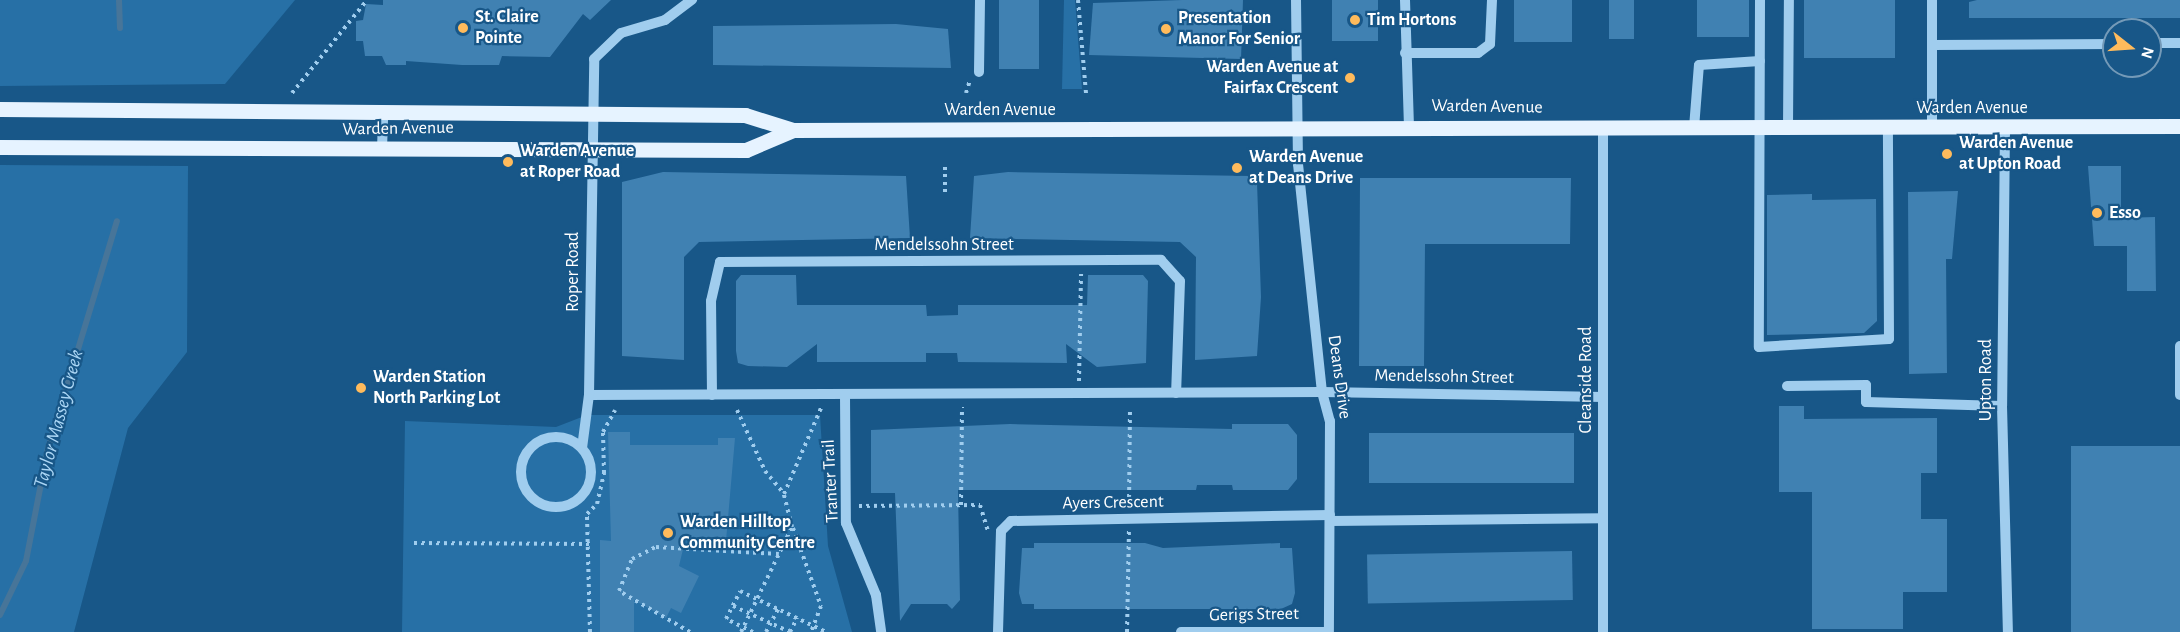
<!DOCTYPE html>
<style>
body{margin:0}
#map{position:relative;width:2180px;height:632px;overflow:hidden;background:#185788;font-family:"Alegreya Sans",sans-serif}
div>[style]{position:absolute}
[style*='--x']{left:calc(var(--x)*1px);top:calc(var(--y)*1px);width:calc(var(--w)*1px);rotate:calc(var(--a)*1deg)}
.green>*{inset:0;background:#2770a6}
.stream>*{height:6px;margin:-3px;padding:0 3px;transform-origin:3px;border-radius:3px;background:#477599}
.building>*{inset:0;background:#4081b2;transform-origin:0 0}
.path>*{height:4px;margin-top:-2px;transform-origin:0;background:repeating-linear-gradient(90deg,#a0cdee 0 3px,transparent 0 7.5px)}
.minor>*{height:10px;margin:-5px;padding:0 5px;transform-origin:5px;border-radius:5px;background:#a0cdee}
.minor>.ring{margin:-5px;padding:0;box-sizing:content-box;background:none;border:10px solid #a0cdee;border-radius:50%}
.major>*{height:15px;margin:-7.5px;padding:0 7.5px;transform-origin:7.5px;border-radius:7.5px;background:#e6f3ff}
.dots>*{width:16px;height:16px;translate:-50% -50%;box-sizing:border-box;border:3px solid #185788;border-radius:50%}
span{translate:-50% -50%;white-space:nowrap;text-align:center;line-height:1.15;-webkit-text-stroke:4.5px #185788;paint-order:stroke}
.poi-label{font-size:18px;color:#fff;font-weight:700}
.left{translate:0 -50%;text-align:left}
.right{translate:-100% -50%;text-align:right}
.street-label{font-size:18px;color:#fff}
.water-label{font-size:20px;color:#abd6f5;font-style:italic}
.north{position:absolute;left:2102px;top:18px;width:60px;height:60px;box-sizing:border-box;background:#185788;border:2px solid #749ab8;border-radius:50%;rotate:107deg;font-size:16px;font-weight:700;line-height:24px;text-align:center;color:#fff}
.north::after{content:'';display:block;margin:auto;width:21px;height:27px;background:#ffbb5c;clip-path:polygon(50% 0,100% 100%,50% 72%,0 100%)}
</style>
<div id="map">
<div class="green">
<div style="clip-path:polygon(0 0,295px 0,225px 84px,0 86px)"></div>
<div style="clip-path:polygon(1064px 0,1075px 0,1082px 89px,1062px 89px)"></div>
<div style="clip-path:polygon(0 165px,188px 166px,187px 352px,128px 428px,74px 632px,0 632px)"></div>
<div style="clip-path:polygon(587px 415px,820px 415px,828px 546px,852px 632px,402px 632px,405px 421px,556px 427px)"></div>
</div>
<div class="stream">
<div style="--x:119;--y:0;--w:28;--a:88"></div>
<div style="--x:0;--y:615;--w:60;--a:-64.3"></div>
<div style="--x:26;--y:561;--w:115;--a:-79"></div>
<div style="--x:48;--y:448;--w:237;--a:-73.1"></div>
</div>
<div class="building">
<div style="clip-path:polygon(383px 0,611px 0,590px 20px,583px 14px,550px 57px,502px 56px,499px 65px,462px 65px,406px 61px,406px 65px,386px 65px,382px 56px,365px 56px,363px 41px,356px 41px,356px 21px,363px 20px,366px 4px,383px 5px)"></div>
<div style="left:999px;top:0;width:40px;height:69px"></div>
<div style="clip-path:polygon(1182px 0,1243px 0,1241px 59px,1089px 55px,1093px 3px)"></div>
<div style="left:1332px;top:0;width:46px;height:41px"></div>
<div style="left:1514px;top:0;width:58px;height:42px"></div>
<div style="left:1609px;top:0;width:25px;height:39px"></div>
<div style="left:1697px;top:0;width:52px;height:37px"></div>
<div style="left:1804px;top:0;width:91px;height:58px"></div>
<div style="clip-path:polygon(2180px 0,2180px 18px,1969px 18px,1969px 2px,1977px 0)"></div>
<div style="clip-path:polygon(896px 24px,948px 29px,951px 68px,713px 65px,713px 26px)"></div>
<div style="clip-path:polygon(2088px 166px,2121px 166px,2121px 218px,2155px 217px,2156px 291px,2127px 291px,2127px 246px,2094px 246px)"></div>
<div style="clip-path:polygon(663px 172px,906px 176px,910px 238px,699px 242px,684px 257px,684px 360px,622px 356px,622px 182px)"></div>
<div style="clip-path:polygon(1008px 172px,1251px 176px,1257px 182px,1261px 297px,1257px 356px,1195px 360px,1196px 257px,1180px 242px,970px 238px,974px 176px)"></div>
<div style="clip-path:polygon(1360px 178px,1571px 178px,1570px 244px,1425px 244px,1424px 366px,1359px 366px)"></div>
<div style="clip-path:polygon(1958px 191px,1952px 259px,1946px 259px,1947px 373px,1909px 374px,1908px 192px)"></div>
<div style="clip-path:polygon(1812px 194px,1812px 200px,1876px 199px,1877px 321px,1864px 333px,1767px 335px,1767px 195px)"></div>
<div style="clip-path:polygon(741px 275px,796px 275px,797px 305px,926px 305px,927px 316px,958px 315px,958px 305px,1087px 305px,1088px 275px,1143px 275px,1148px 281px,1146px 363px,1097px 367px,1066px 344px,1067px 363px,958px 362px,957px 353px,926px 353px,926px 362px,817px 362px,817px 344px,787px 367px,748px 366px,738px 363px,736px 351px,736px 281px)"></div>
<div style="clip-path:polygon(1779px 406px,1804px 406px,1804px 419px,1937px 418px,1937px 473px,1921px 473px,1921px 519px,1947px 519px,1947px 592px,1903px 592px,1903px 629px,1812px 629px,1812px 492px,1779px 492px)"></div>
<div style="clip-path:polygon(1010px 424px,1232px 429px,1232px 424px,1288px 424px,1297px 435px,1297px 479px,1288px 490px,1233px 490px,1232px 485px,1197px 485px,1196px 490px,958px 490px,960px 600px,952px 609px,947px 604px,911px 604px,900px 621px,895px 493px,871px 493px,871px 430px)"></div>
<div style="clip-path:polygon(608px 432px,630px 432px,630px 445px,718px 445px,718px 438px,735px 438px,726px 541px,685px 541px,679px 566px,699px 576px,681px 613px,671px 608px,666px 618px,634px 600px,634px 632px,600px 632px,600px 540px,611px 541px)"></div>
<div style="left:1574px;top:433px;width:50px;height:205px;rotate:90deg"></div>
<div style="left:2180px;top:446px;width:186px;height:109px;rotate:90deg"></div>
<div style="clip-path:polygon(1034px 543px,1145px 543px,1163px 548px,1280px 543px,1280px 548px,1292px 548px,1295px 593px,1292px 604px,1281px 609px,1034px 609px,1034px 604px,1022px 604px,1019px 593px,1022px 548px,1034px 548px)"></div>
<div style="left:1572px;top:551px;width:49px;height:205px;rotate:89deg"></div>
</div>
<div class="path">
<div style="--x:1078;--y:0;--w:94;--a:85.1"></div>
<div style="--x:292;--y:93;--w:119;--a:-51.1"></div>
<div style="--x:966;--y:93;--w:14;--a:-73"></div>
<div style="--x:945;--y:192;--w:29;--a:-90"></div>
<div style="--x:1079;--y:381;--w:107;--a:-88.9"></div>
<div style="--x:737;--y:410;--w:67;--a:65.3"></div>
<div style="--x:765;--y:471;--w:30;--a:50"></div>
<div style="--x:961;--y:505;--w:98;--a:-89.4"></div>
<div style="--x:1129;--y:505;--w:95;--a:-89.4"></div>
<div style="--x:859;--y:506;--w:121;--a:-0.5"></div>
<div style="--x:980;--y:505;--w:27;--a:73"></div>
<div style="--x:793;--y:528;--w:83;--a:70.3"></div>
<div style="--x:821;--y:606;--w:28;--a:111"></div>
<div style="--x:414;--y:543;--w:176;--a:0.3"></div>
<div style="--x:733;--y:606;--w:63;--a:24.5"></div>
<div style="--x:790;--y:632;--w:16;--a:-63"></div>
<div style="--x:590;--y:632;--w:118;--a:-91.5"></div>
<div style="--x:587;--y:514;--w:14;--a:-45"></div>
<div style="--x:597;--y:504;--w:32;--a:-77"></div>
<div style="--x:604;--y:473;--w:41;--a:-91.4"></div>
<div style="--x:603;--y:432;--w:25;--a:-61"></div>
<div style="--x:690;--y:632;--w:82;--a:-150"></div>
<div style="--x:619;--y:591;--w:35;--a:-68"></div>
<div style="--x:632;--y:559;--w:27;--a:-27"></div>
<div style="--x:656;--y:547;--w:123;--a:3.3"></div>
<div style="--x:741;--y:632;--w:117;--a:-64.1"></div>
<div style="--x:792;--y:527;--w:34;--a:-104"></div>
<div style="--x:784;--y:494;--w:94;--a:-66.7"></div>
<div style="--x:753;--y:632;--w:30;--a:-154"></div>
<div style="--x:726;--y:619;--w:31;--a:-63"></div>
<div style="--x:740;--y:591;--w:95;--a:25.5"></div>
<div style="--x:766;--y:632;--w:26;--a:-62"></div>
<div style="--x:1127;--y:632;--w:101;--a:-88.9"></div>
</div>
<div class="minor">
<div style="--x:1296;--y:0;--w:164;--a:89.3"></div>
<div style="--x:1298;--y:164;--w:229;--a:84"></div>
<div style="--x:1322;--y:392;--w:30;--a:75"></div>
<div style="--x:1330;--y:421;--w:211;--a:90.3"></div>
<div style="--x:1405;--y:0;--w:126;--a:88.2"></div>
<div style="--x:1760;--y:0;--w:347;--a:90.2"></div>
<div style="--x:1759;--y:347;--w:130;--a:-3.5"></div>
<div style="--x:1889;--y:339;--w:212;--a:-90.3"></div>
<div style="--x:1932;--y:0;--w:128;--a:90"></div>
<div style="--x:2150;--y:43;--w:30;--a:0"></div>
<div style="--x:1932;--y:45;--w:182;--a:-0.3"></div>
<div style="--x:1405;--y:53;--w:73;--a:0"></div>
<div style="--x:1478;--y:53;--w:15;--a:-37"></div>
<div style="--x:1490;--y:44;--w:44;--a:-87.4"></div>
<div style="--x:979;--y:72;--w:72;--a:-89.2"></div>
<div style="--x:1694;--y:128;--w:63;--a:-85.5"></div>
<div style="--x:1699;--y:65;--w:61;--a:-3.8"></div>
<div style="--x:1788;--y:128;--w:128;--a:-89.6"></div>
<div style="--x:1603;--y:129;--w:503;--a:90"></div>
<div style="--x:2005;--y:129;--w:277;--a:90.6"></div>
<div style="--x:2002;--y:406;--w:226;--a:88.5"></div>
<div style="--x:382;--y:149;--w:36;--a:-88"></div>
<div style="--x:2180;--y:346;--w:49;--a:90"></div>
<div style="--x:1787;--y:386;--w:79;--a:-0.7"></div>
<div style="--x:1866;--y:385;--w:17;--a:90"></div>
<div style="--x:1866;--y:402;--w:136;--a:1.7"></div>
<div style="--x:589;--y:395;--w:733;--a:-0.23"></div>
<div style="--x:1322;--y:392;--w:281;--a:1"></div>
<div style="--x:712;--y:395;--w:94;--a:-90.6"></div>
<div style="--x:711;--y:301;--w:40;--a:-77"></div>
<div style="--x:720;--y:262;--w:441;--a:-0.3"></div>
<div style="--x:1161;--y:260;--w:28;--a:48"></div>
<div style="--x:1180;--y:281;--w:112;--a:92"></div>
<div style="--x:845;--y:395;--w:128;--a:89.6"></div>
<div style="--x:846;--y:523;--w:78;--a:67.4"></div>
<div style="--x:876;--y:595;--w:37;--a:82"></div>
<div class="ring" style="left:521px;top:437px;width:60px;height:60px"></div>
<div style="--x:582;--y:448;--w:53;--a:-82.5"></div>
<div style="--x:589;--y:395;--w:336;--a:-89.1"></div>
<div style="--x:594;--y:59;--w:37;--a:-44"></div>
<div style="--x:621;--y:33;--w:46;--a:-16.5"></div>
<div style="--x:665;--y:20;--w:34;--a:-37"></div>
<div style="--x:1330;--y:521;--w:272;--a:-0.6"></div>
<div style="--x:998;--y:632;--w:101;--a:-88.3"></div>
<div style="--x:1001;--y:531;--w:14;--a:-45"></div>
<div style="--x:1011;--y:521;--w:319;--a:-1.1"></div>
<div style="--x:1181;--y:632;--w:146;--a:0"></div>
</div>
<div class="major">
<div style="--x:0;--y:109;--w:745;--a:0.46"></div>
<div style="--x:745;--y:115;--w:50;--a:17.4"></div>
<div style="--x:793;--y:130;--w:1387;--a:-0.17"></div>
<div style="--x:0;--y:147;--w:746;--a:0.23"></div>
<div style="--x:746;--y:150;--w:51;--a:-23.1"></div>
</div>
<div class="dots">
<div style="left:1355px;top:20px;background:#ffbb5c"></div>
<div style="left:463px;top:28px;background:#ffbb5c"></div>
<div style="left:1166px;top:29px;background:#ffbb5c"></div>
<div style="left:1350px;top:78px;background:#ffbb5c"></div>
<div style="left:1947px;top:154px;background:#ffbb5c"></div>
<div style="left:508px;top:162px;background:#ffbb5c"></div>
<div style="left:1237px;top:168px;background:#ffbb5c"></div>
<div style="left:2097px;top:213px;background:#ffbb5c"></div>
<div style="left:361px;top:388px;background:#ffbb5c"></div>
<div style="left:668px;top:533px;background:#ffbb5c"></div>
</div>
<div class="poi-label">
<span class="left" style="left:475px;top:28px">St. Claire<br>Pointe</span>
<span class="left" style="left:1178px;top:29px">Presentation<br>Manor For Senior</span>
<span class="left" style="left:1367px;top:20px">Tim Hortons</span>
<span class="right" style="left:1338px;top:78px">Warden Avenue at<br>Fairfax Crescent</span>
<span class="left" style="left:1959px;top:154px">Warden Avenue<br>at Upton Road</span>
<span class="left" style="left:520px;top:162px">Warden Avenue<br>at Roper Road</span>
<span class="left" style="left:1249px;top:168px">Warden Avenue<br>at Deans Drive</span>
<span class="left" style="left:2109px;top:213px">Esso</span>
<span class="left" style="left:373px;top:388px">Warden Station<br>North Parking Lot</span>
<span class="left" style="left:680px;top:533px">Warden Hilltop<br>Community Centre</span>
</div>
<div class="street-label">
<span style="left:1487px;top:107px;rotate:1deg">Warden Avenue</span>
<span style="left:1972px;top:108px">Warden Avenue</span>
<span style="left:1000px;top:110px">Warden Avenue</span>
<span style="left:398px;top:129px;rotate:-1deg">Warden Avenue</span>
<span style="left:944px;top:245px">Mendelssohn Street</span>
<span style="left:573px;top:272px;rotate:-90deg">Roper Road</span>
<span style="left:1339px;top:377px;rotate:82deg">Deans Drive</span>
<span style="left:1444px;top:377px;rotate:1deg">Mendelssohn Street</span>
<span style="left:1586px;top:380px;rotate:-90deg">Cleanside Road</span>
<span style="left:1986px;top:380px;rotate:-90deg">Upton Road</span>
<span style="left:831px;top:481px;rotate:-93deg">Tranter Trail</span>
<span style="left:1113px;top:503px;rotate:-1deg">Ayers Crescent</span>
<span style="left:1254px;top:615px;rotate:-1deg">Gerigs Street</span>
</div>
<div class="water-label">
<span style="left:59px;top:419px;rotate:-75deg">Taylor Massey Creek</span>
</div>
<div class="north">N</div>
</div>
